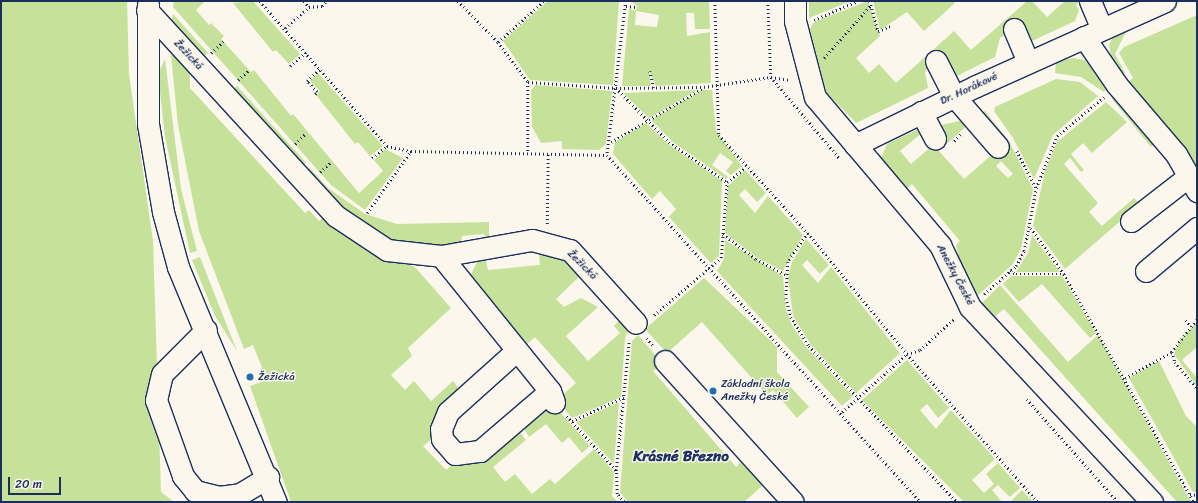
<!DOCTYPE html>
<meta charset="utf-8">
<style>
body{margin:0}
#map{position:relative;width:1198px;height:503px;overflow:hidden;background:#fbf7ec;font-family:Sriracha,sans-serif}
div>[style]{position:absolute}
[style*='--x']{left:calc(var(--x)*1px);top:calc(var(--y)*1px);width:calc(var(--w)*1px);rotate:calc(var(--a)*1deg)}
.green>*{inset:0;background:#c6e29a;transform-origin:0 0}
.path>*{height:2.5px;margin-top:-1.25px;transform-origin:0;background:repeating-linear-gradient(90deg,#1b2f5e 0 1px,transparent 0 4px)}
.roads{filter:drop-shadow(1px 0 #1b2f5e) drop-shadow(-1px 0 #1b2f5e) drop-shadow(0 1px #1b2f5e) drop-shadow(0 -1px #1b2f5e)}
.minor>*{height:21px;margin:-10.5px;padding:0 10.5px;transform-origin:10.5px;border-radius:10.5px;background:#fbf7ec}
.dots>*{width:11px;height:11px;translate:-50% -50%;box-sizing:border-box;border:2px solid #fbf7ec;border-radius:50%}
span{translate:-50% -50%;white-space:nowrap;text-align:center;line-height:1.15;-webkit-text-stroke:3px #fbf7ec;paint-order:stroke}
.street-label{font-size:11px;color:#1b2f5e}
.poi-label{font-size:11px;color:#1b2f5e}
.left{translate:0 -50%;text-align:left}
.district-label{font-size:15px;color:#1b2f5e;font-weight:700}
.frame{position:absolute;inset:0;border:2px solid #1b2f5e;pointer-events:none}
.scale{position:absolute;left:8px;top:477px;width:53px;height:18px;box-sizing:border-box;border:2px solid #1b2f5e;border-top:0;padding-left:5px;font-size:12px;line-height:14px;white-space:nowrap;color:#1b2f5e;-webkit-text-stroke:3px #fbf7ec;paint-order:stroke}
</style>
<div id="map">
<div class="green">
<div style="clip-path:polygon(1px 1px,127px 1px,129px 74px,153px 241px,161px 492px,174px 502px,1px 502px)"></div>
<div style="clip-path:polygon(174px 1px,205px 1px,196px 10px,209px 25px,211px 23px,224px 36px,221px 39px,251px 72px,254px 70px,291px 116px,293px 114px,359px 193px,383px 171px,374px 160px,385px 149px,403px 158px,365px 210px,331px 185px,173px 7px)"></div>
<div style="clip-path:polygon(253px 1px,300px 54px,289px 64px,276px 50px,273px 52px,233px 3px)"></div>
<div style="clip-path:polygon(548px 1px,619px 1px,613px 85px,530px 80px,503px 41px)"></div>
<div style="clip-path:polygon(evenodd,630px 1px,709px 1px,710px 29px,695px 29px,694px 13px,686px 13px,687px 36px,710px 32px,711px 83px,656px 86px,649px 70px,651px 86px,622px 86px,629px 9px,636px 11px,637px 6px,630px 1px,636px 11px,659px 15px,657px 27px,635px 25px,636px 11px)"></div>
<div style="clip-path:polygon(809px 1px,851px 1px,809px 18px)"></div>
<div style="clip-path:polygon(868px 1px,880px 36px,856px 58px,869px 73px,879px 64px,896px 83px,954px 31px,971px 50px,1027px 1px,1032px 1px,1047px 17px,1065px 1px,1083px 1px,1083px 7px,1079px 2px,1076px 5px,1079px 10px,1075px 21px,1032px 41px,1016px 23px,1008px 39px,1005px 35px,1000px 38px,995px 57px,957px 76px,939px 55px,925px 72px,928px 88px,856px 123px,826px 92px,810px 29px,814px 22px)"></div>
<div style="clip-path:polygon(873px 1px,953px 1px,955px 3px,924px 31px,907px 12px,880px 30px)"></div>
<div style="clip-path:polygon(173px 14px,208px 53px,203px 57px,171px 22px)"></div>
<div style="clip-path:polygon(1197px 15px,1197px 171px,1127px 83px,1133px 78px,1119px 53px,1124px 47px)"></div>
<div style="clip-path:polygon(1128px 28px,1115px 54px,1125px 73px,1121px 76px,1112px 62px,1109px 45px,1115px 33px)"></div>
<div style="clip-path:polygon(171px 55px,181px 58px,190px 69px,190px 88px,305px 213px,309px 210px,319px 221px,325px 216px,380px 258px,414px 266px,451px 308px,408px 348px,412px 356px,391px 375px,405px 390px,414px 381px,431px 401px,453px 381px,461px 391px,434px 438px,423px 446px,446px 470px,456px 462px,469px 463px,485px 458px,518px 430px,526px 440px,493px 467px,505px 482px,515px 474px,532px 494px,550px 479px,555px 484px,594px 449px,614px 472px,612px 496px,618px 502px,291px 502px,250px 386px,267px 380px,253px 345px,244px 349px,199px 231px,178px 125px)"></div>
<div style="clip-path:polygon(1073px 58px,1085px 60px,1108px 88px,1104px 92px,1081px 77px,1055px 73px,1056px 62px)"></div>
<div style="clip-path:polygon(165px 59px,181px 189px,197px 251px,190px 253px,165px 137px,158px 74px)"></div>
<div style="clip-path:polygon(318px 73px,383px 146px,370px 156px,358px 142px,355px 144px,316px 95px,320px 91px,310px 81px)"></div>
<div style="clip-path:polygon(1056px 79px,1080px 82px,1098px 96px,1053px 135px,1034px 179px,1013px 138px,994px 111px,995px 107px)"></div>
<div style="clip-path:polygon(535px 85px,612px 91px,606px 144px,599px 150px,562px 149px,562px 141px,541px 143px,532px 127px,531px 90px)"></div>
<div style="left:237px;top:86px;width:103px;height:6px;rotate:48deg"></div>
<div style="clip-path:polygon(697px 90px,649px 118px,623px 93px)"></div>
<div style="clip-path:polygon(702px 90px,712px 90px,716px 131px,742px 166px,731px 175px,726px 171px,733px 162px,720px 153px,712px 165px,728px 177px,726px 179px,673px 142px,651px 120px)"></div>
<div style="clip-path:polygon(1114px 95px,1155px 143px,1151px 147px,1112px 99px)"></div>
<div style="clip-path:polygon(1106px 102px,1127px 122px,1092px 153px,1083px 143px,1071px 154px,1084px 170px,1081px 172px,1070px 158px,1064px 164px,1098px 203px,1089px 212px,1102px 226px,1134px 198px,1140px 204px,1065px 269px,1033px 226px,1045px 171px,1057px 142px)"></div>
<div style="clip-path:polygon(evenodd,985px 111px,1009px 141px,1033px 189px,1021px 249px,1013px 264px,976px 297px,961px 269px,956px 245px,960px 241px,912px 184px,905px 190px,880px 160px,887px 144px,921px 128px,923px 132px,900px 151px,911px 164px,941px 138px,933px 127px,964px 120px,970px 123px,939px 151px,964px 179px,996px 151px,976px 116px,985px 111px,1001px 161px,1013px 174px,1008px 178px,996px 166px,1001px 161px)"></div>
<div style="clip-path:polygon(646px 123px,668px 144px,722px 181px,719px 256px,711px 263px,669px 217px,676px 209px,660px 191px,652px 199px,613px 154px,615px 142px)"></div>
<div style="clip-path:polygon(310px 168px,328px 188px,365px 214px,397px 224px,489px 222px,489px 240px,486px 240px,484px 234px,462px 236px,461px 243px,418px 248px,398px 243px,343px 209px,306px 171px)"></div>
<div style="clip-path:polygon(745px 170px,766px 193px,757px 202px,745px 189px,739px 195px,755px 213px,768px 196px,803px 235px,783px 271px,756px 257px,725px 233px,728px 186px)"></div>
<div style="clip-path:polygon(1032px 235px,1060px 272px,1016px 272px,1028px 253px)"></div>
<div style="clip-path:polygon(806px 239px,829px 265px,820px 274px,807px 260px,802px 265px,818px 283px,831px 267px,900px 353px,856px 393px,811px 345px,793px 316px,788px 277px,792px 262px)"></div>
<div style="clip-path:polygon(725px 240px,783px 276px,786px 310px,792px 325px,807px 348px,853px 396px,842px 406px,717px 271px,724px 259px)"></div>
<div style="clip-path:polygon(539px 253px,556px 255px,583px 273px,556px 299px,564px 307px,581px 298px,598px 307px,566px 336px,588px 361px,620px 333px,614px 326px,623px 316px,631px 324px,625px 338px,621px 397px,572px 418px,557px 400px,576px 383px,535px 337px,525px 346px,470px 276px,478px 260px,485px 258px,488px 270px,540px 265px)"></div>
<div style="clip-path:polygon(200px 257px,237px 351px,215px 316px,192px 260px)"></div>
<div style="clip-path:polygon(1011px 276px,1062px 276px,1096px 333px,1090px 338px,1042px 284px,1019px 302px,1003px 284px)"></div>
<div style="clip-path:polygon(704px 278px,777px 347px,777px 372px,809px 407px,797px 418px,773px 390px,767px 395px,702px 322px,667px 353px,645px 329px)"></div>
<div style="clip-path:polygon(1000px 285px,1068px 362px,1098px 335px,1191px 502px,1177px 502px,1004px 309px,994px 317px,982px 303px)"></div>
<div style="clip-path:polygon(1197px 322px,1197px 347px,1182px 360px,1197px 378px,1196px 385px,1174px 354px,1180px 340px)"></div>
<div style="clip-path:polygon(638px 335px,662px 363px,653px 371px,736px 467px,742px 461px,762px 486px,744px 502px,628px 502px,620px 492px,632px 341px)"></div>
<div style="clip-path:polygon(907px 360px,949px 408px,938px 418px,927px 404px,920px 410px,936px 429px,951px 410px,995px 459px,972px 480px,984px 493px,994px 484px,986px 474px,998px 463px,1020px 488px,1010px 497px,998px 485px,992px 490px,1002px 502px,964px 502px,862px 400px)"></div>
<div style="clip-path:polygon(1159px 361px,1186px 416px,1197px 427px,1197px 492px,1193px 492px,1129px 378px)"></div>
<div style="clip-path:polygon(619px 402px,614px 464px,576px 422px)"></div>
<div style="clip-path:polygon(552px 403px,590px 446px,582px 453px,569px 437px,562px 443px,546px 424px,529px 437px,523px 427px)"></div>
<div style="clip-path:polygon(1022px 490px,1033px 502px,1013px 502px,1012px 500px)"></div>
</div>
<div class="path">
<div style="--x:260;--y:1;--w:193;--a:48.8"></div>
<div style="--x:387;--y:146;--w:25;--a:12"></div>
<div style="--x:411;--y:151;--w:196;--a:1.2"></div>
<div style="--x:304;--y:1;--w:8;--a:50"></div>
<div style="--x:458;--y:1;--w:57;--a:45.7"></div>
<div style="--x:498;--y:42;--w:50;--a:53.1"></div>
<div style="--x:528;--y:82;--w:88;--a:3.9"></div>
<div style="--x:616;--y:88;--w:88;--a:-0.7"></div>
<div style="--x:704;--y:87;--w:68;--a:-8.5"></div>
<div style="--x:771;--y:77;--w:20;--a:9"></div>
<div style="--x:626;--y:1;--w:155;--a:97"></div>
<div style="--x:607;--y:155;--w:468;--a:47.9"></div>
<div style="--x:715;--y:1;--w:134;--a:88.3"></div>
<div style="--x:719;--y:135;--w:132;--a:47.8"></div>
<div style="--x:808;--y:233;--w:156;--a:50.7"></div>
<div style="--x:907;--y:354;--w:198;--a:48.5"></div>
<div style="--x:768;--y:1;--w:76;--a:87.7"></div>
<div style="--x:771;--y:77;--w:107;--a:49.9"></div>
<div style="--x:870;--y:1;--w:31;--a:75"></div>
<div style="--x:878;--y:31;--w:14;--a:-21"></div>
<div style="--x:626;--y:6;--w:10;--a:6"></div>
<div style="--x:814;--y:20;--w:48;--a:-23.4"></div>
<div style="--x:285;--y:28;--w:32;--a:-41"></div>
<div style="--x:309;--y:7;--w:13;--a:-4"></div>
<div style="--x:322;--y:6;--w:6;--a:-51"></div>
<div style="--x:498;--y:42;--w:62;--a:-41.7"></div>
<div style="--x:211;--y:53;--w:18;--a:-43"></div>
<div style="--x:824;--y:58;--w:71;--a:-48.4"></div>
<div style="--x:290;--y:66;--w:21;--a:-41"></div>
<div style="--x:650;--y:71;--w:17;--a:77"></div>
<div style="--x:238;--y:80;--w:15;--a:-42"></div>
<div style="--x:528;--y:82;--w:69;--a:90"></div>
<div style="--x:616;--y:88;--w:76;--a:45.5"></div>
<div style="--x:669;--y:142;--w:70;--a:34.6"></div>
<div style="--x:315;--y:94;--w:3;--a:-45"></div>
<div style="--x:317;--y:92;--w:15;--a:-132"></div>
<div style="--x:307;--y:81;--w:18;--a:-43"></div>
<div style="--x:954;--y:141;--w:11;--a:-45"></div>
<div style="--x:611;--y:142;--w:107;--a:-30.4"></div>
<div style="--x:295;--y:144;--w:16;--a:-45"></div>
<div style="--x:1017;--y:151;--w:42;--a:62.8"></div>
<div style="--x:372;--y:158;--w:19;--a:-39"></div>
<div style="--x:320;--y:172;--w:15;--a:-42"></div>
<div style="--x:367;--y:213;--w:76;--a:-54.6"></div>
<div style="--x:547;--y:224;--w:71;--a:-89.2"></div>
<div style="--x:1031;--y:228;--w:57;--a:54.3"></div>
<div style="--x:1064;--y:274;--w:262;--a:60.3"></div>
<div style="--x:808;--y:233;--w:35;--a:125"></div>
<div style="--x:788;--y:262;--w:36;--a:93"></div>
<div style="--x:786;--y:298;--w:20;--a:75"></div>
<div style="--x:791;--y:317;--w:34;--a:58"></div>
<div style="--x:809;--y:346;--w:215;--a:46.5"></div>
<div style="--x:723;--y:234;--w:41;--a:37.1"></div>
<div style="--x:756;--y:259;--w:34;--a:28"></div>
<div style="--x:1010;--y:271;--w:7;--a:27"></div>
<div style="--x:1016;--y:274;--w:48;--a:0"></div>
<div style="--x:984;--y:294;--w:43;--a:-41.2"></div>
<div style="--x:1016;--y:266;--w:17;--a:-62"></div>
<div style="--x:1024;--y:251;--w:64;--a:-79.2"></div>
<div style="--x:1036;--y:188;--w:56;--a:-68"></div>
<div style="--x:1057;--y:136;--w:61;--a:-39.7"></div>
<div style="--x:654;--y:315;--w:88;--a:-40.4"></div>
<div style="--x:721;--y:258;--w:76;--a:-85.5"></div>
<div style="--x:727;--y:182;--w:24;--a:-38"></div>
<div style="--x:1186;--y:320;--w:7;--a:56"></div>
<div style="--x:1197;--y:320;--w:41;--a:128"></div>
<div style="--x:1172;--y:352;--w:10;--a:73"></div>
<div style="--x:1175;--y:362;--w:34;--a:50"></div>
<div style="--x:647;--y:338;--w:11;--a:52"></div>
<div style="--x:1125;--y:378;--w:54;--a:-29"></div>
<div style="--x:1027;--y:399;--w:137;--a:48.5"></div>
<div style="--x:842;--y:412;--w:87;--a:-41.7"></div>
<div style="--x:907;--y:354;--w:14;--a:-17"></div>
<div style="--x:920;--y:350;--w:46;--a:-42.4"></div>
<div style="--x:567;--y:416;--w:73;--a:47.8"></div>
<div style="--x:572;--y:421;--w:57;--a:-24.8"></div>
<div style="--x:1190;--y:494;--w:7;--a:8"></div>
<div style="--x:624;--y:502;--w:11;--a:-131"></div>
<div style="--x:617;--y:494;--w:23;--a:-92"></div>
<div style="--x:616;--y:471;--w:132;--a:-84.3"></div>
</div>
<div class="roads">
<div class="minor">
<div style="--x:795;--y:1;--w:20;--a:90"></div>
<div style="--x:795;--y:21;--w:79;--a:75.3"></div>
<div style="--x:815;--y:97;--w:194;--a:49.8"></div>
<div style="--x:940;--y:245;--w:69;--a:64.2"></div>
<div style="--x:970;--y:307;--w:267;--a:47"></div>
<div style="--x:1090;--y:1;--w:30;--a:67"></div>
<div style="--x:148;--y:4;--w:120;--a:90"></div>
<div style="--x:148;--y:124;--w:89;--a:80.3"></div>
<div style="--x:163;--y:212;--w:57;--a:74.7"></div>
<div style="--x:178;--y:267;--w:255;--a:67.4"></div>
<div style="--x:147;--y:10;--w:280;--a:47.5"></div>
<div style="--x:336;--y:216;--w:61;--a:33.7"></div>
<div style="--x:387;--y:250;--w:54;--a:6.3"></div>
<div style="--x:441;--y:256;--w:92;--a:-10"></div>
<div style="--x:532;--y:240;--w:39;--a:15"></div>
<div style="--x:570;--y:250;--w:98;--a:47.9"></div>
<div style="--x:1014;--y:29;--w:36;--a:67"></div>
<div style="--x:1084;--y:37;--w:58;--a:55.5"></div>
<div style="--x:1117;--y:85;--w:91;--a:49.5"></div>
<div style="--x:1176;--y:154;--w:43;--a:60.4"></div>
<div style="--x:936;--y:61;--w:39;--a:63"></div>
<div style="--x:954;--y:96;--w:67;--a:49.2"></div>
<div style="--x:921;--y:112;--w:30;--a:62"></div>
<div style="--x:855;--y:145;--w:135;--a:-26"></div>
<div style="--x:976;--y:86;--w:207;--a:-24.2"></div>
<div style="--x:1131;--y:221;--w:73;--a:-37.8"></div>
<div style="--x:441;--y:256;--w:174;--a:51.1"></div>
<div style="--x:550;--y:391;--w:12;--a:70"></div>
<div style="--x:1146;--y:271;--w:67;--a:-40.1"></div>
<div style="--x:206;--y:330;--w:62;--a:135"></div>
<div style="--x:162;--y:374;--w:27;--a:103"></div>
<div style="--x:156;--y:400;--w:81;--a:70.4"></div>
<div style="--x:183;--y:476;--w:19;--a:51"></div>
<div style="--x:195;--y:491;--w:25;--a:14"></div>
<div style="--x:219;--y:497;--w:21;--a:-8"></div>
<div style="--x:240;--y:494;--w:33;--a:-31"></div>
<div style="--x:516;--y:351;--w:91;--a:138.1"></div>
<div style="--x:448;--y:412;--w:18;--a:112"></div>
<div style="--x:441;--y:429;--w:10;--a:84"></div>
<div style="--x:442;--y:439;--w:20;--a:49"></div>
<div style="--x:455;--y:454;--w:25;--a:-7"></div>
<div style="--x:480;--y:451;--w:92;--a:-40.6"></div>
<div style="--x:665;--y:361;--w:190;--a:47.8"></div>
</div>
</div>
<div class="dots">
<div style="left:250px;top:377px;background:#1f6fb2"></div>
<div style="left:713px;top:391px;background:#1f6fb2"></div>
</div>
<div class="street-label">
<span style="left:188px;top:55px;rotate:47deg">Žežická</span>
<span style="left:969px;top:89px;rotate:-25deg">Dr. Horákové</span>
<span style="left:582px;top:265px;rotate:45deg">Žežická</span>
<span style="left:955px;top:275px;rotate:62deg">Anežky České</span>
</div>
<div class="poi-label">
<span class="left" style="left:258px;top:377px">Žežická</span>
<span class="left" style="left:721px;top:391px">Základní škola<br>Anežky České</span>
</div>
<div class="district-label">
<span style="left:681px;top:457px">Krásné Březno</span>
</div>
<div class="frame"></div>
<div class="scale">20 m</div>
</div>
